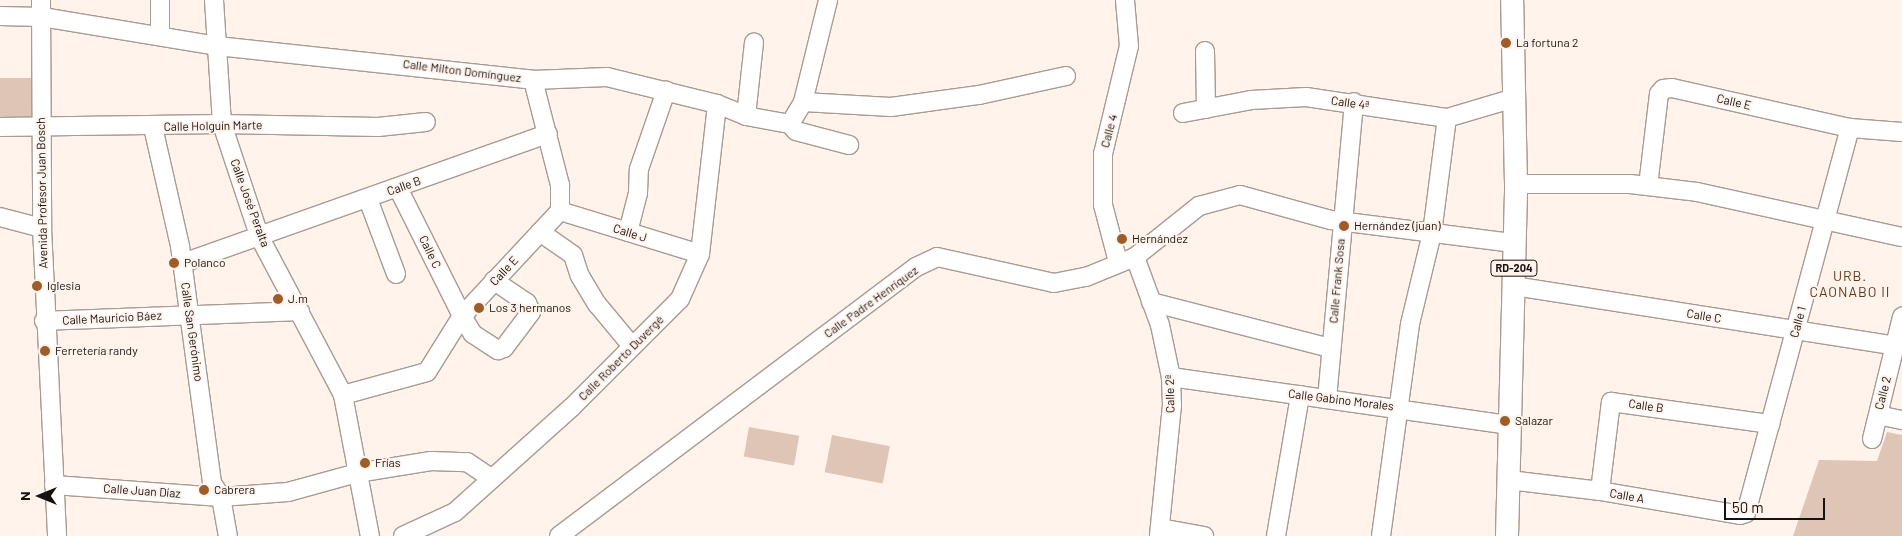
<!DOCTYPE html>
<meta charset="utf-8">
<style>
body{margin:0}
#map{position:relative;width:1902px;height:536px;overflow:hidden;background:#fff3ec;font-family:Barlow,sans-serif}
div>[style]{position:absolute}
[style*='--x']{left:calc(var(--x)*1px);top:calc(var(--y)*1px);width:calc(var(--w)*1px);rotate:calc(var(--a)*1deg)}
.green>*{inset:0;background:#dec5b5;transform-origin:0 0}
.roads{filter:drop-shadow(1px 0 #a89b93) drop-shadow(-1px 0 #a89b93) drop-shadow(0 1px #a89b93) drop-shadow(0 -1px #a89b93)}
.minor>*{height:18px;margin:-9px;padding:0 9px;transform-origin:9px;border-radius:9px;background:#fff}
.major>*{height:22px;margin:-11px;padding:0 11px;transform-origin:11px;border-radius:11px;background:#fff}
.dots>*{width:14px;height:14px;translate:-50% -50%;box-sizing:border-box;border:2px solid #fff3ec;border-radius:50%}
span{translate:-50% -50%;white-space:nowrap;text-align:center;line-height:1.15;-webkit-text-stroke:4px #fff3ec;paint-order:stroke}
.shield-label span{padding:1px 4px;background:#fff3ec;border:1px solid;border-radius:4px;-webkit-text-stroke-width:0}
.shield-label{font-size:11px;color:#17120f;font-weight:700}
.poi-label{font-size:12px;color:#17120f}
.left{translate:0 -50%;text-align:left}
.street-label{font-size:12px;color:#17120f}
.neighbourhood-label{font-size:14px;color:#653715;letter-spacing:1px}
.north{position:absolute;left:15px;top:471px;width:50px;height:50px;-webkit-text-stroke:4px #fff3ec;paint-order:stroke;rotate:270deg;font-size:14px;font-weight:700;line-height:20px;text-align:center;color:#17120f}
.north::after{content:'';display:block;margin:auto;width:18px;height:22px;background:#17120f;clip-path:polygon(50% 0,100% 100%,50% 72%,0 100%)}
.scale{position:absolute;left:1724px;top:498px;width:101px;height:22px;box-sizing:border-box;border:2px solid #17120f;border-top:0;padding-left:6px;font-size:15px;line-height:18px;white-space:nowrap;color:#17120f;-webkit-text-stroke:4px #fff3ec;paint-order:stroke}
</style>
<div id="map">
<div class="green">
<div style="left:0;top:78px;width:36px;height:40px"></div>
<div style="left:749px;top:427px;width:51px;height:30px;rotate:10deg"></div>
<div style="clip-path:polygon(1887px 432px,1902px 435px,1902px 536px,1793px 536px,1819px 460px,1877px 461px)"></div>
<div style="left:832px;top:435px;width:59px;height:38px;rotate:11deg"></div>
</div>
<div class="roads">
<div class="minor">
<div style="--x:41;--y:0;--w:228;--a:89.7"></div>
<div style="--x:42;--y:228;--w:308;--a:87.2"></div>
<div style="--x:160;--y:0;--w:36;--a:90"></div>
<div style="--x:214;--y:0;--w:124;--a:86.3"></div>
<div style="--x:222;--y:124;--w:120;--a:71.6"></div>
<div style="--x:260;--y:238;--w:178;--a:62.1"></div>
<div style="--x:343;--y:395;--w:144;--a:79.2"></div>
<div style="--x:0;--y:16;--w:42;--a:1.4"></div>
<div style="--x:42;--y:17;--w:177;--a:9.4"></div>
<div style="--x:217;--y:46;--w:318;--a:6.1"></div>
<div style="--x:533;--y:80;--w:74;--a:-2.3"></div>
<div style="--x:607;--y:77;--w:113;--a:13.8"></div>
<div style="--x:717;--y:104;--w:31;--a:22"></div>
<div style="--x:746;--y:116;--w:45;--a:10.3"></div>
<div style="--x:790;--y:124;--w:26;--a:-59"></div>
<div style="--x:803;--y:102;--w:105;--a:-76.2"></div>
<div style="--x:1205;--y:51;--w:58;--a:89"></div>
<div style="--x:803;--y:102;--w:88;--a:3.3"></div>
<div style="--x:891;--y:107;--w:89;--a:-7.8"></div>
<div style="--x:979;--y:95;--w:89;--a:-12.3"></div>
<div style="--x:1183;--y:113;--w:69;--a:-10.8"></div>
<div style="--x:1251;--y:100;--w:55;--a:-3.1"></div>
<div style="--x:1306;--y:97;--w:143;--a:8.5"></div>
<div style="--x:1447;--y:118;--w:70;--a:-16.6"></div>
<div style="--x:746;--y:116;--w:74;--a:-83.8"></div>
<div style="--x:790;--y:124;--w:9;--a:49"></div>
<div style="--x:796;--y:131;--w:55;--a:14.8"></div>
<div style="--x:0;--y:127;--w:222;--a:-0.8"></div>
<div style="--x:222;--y:124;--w:156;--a:1.1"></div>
<div style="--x:378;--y:127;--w:48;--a:-5.9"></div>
<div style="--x:153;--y:127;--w:122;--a:77.2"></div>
<div style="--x:180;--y:246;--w:239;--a:82.3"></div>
<div style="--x:212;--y:483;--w:17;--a:57"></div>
<div style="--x:221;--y:497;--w:40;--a:80"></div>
<div style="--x:1516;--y:184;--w:114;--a:0"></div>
<div style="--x:1630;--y:184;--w:67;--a:6.8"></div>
<div style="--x:1697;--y:192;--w:210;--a:12.4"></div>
<div style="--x:1648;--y:186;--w:93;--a:-83.2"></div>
<div style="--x:1659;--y:94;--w:6;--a:-51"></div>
<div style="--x:1663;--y:89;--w:9;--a:-6"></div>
<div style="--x:1672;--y:88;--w:182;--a:12.7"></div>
<div style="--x:1850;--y:128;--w:52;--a:4.4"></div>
<div style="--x:398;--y:188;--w:143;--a:63.4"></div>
<div style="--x:462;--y:316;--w:21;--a:59"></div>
<div style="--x:473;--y:334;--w:30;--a:33"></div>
<div style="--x:498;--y:350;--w:6;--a:-18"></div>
<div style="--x:504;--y:348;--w:45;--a:-53.1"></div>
<div style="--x:531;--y:312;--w:10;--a:-114"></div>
<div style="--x:527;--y:303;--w:40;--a:-146"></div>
<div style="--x:368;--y:199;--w:80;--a:69.5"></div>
<div style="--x:560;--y:211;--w:146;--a:17.1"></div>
<div style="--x:0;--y:217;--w:43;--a:14.7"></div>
<div style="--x:540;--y:232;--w:40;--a:34.9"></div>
<div style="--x:573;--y:255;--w:22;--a:72"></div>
<div style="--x:580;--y:276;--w:33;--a:59"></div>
<div style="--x:597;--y:304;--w:53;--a:50.3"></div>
<div style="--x:628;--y:232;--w:40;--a:-75.6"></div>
<div style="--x:638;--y:193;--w:24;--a:-88"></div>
<div style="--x:639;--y:169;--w:83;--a:-70.9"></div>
<div style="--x:1135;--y:257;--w:72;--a:69.8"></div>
<div style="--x:1160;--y:325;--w:53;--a:78.1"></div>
<div style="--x:1171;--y:377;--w:28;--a:88"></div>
<div style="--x:1172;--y:405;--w:132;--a:95.7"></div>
<div style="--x:1118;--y:262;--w:59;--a:-104.7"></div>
<div style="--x:1103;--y:205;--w:51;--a:-90"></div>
<div style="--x:1103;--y:154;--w:111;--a:-76.5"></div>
<div style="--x:1129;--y:46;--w:46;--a:-95"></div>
<div style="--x:183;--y:263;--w:387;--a:-19.5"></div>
<div style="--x:1514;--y:286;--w:386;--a:8.9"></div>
<div style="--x:1151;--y:302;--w:185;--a:14.4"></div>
<div style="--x:44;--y:321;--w:256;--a:-2.2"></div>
<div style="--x:1171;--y:377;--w:342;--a:8.1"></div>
<div style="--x:343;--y:395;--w:87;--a:-15.3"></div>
<div style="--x:427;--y:372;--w:66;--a:-58"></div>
<div style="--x:462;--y:316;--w:144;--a:-47"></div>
<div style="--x:560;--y:211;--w:26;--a:-90"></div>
<div style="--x:560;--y:185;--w:108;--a:-104.4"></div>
<div style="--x:1327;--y:399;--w:298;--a:-84.8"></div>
<div style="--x:1878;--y:415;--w:25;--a:12"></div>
<div style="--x:1872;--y:439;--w:126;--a:-76.2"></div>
<div style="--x:1509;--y:480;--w:92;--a:6.9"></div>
<div style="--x:1600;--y:491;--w:142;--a:9.7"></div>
<div style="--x:1740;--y:515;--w:6;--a:-18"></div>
<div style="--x:1746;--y:513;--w:399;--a:-74.9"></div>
<div style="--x:54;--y:485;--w:167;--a:4.1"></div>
<div style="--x:221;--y:497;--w:67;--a:-4.3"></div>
<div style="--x:288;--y:492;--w:72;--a:-15.4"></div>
<div style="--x:357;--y:473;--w:75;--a:-9.2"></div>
<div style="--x:431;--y:461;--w:36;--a:2"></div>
<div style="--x:467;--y:462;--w:30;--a:34"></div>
<div style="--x:1600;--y:491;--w:90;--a:-83"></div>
<div style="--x:1611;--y:402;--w:161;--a:7.9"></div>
<div style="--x:1160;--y:528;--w:45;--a:10.3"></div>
<div style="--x:403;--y:536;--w:57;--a:-24.8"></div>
<div style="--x:455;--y:512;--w:156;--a:-41.9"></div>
<div style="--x:571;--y:408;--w:154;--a:-45"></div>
<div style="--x:680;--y:299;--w:49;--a:-66"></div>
<div style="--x:700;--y:254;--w:151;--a:-83.5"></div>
<div style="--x:559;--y:536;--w:447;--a:-37"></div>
<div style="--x:916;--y:267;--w:23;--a:-25"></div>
<div style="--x:937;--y:257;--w:120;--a:12.5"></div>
<div style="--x:1054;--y:283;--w:33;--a:-11"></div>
<div style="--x:1086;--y:277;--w:53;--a:-22.2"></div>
<div style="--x:1135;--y:257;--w:82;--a:-38.6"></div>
<div style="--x:1199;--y:206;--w:42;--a:-15"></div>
<div style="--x:1240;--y:195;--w:94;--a:15.4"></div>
<div style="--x:1331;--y:220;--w:184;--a:7.2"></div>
<div style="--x:1276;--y:536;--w:143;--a:-80.3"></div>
<div style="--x:1381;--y:536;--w:214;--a:-82.2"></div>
<div style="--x:1410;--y:324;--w:94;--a:-76.4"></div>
<div style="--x:1432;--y:233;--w:116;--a:-82.6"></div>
</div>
<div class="major">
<div style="--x:1507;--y:536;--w:352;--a:-88.5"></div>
<div style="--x:1516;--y:184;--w:184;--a:-91.2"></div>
</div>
</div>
<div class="dots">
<div style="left:1506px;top:43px;background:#9e5c2a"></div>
<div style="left:1344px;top:226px;background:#9e5c2a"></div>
<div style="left:1122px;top:239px;background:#9e5c2a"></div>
<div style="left:174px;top:263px;background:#9e5c2a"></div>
<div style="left:37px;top:286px;background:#9e5c2a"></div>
<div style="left:278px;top:299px;background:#9e5c2a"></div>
<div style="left:479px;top:308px;background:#9e5c2a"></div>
<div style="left:45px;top:351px;background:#9e5c2a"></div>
<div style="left:1505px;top:421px;background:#9e5c2a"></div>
<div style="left:365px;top:463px;background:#9e5c2a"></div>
<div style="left:204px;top:490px;background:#9e5c2a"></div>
</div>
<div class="shield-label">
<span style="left:1514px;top:268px">RD-204</span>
</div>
<div class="poi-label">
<span class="left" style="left:1516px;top:43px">La fortuna 2</span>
<span class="left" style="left:1354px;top:226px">Hernández (juan)</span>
<span class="left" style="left:1132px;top:239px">Hernández</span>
<span class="left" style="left:184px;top:263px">Polanco</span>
<span class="left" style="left:47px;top:286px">Iglesia</span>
<span class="left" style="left:288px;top:299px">J.m</span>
<span class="left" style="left:489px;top:308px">Los 3 hermanos</span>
<span class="left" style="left:55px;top:351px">Ferretería randy</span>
<span class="left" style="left:1515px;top:421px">Salazar</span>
<span class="left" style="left:375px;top:463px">Frías</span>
<span class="left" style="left:214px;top:490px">Cabrera</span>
</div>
<div class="street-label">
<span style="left:462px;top:71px;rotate:7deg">Calle Milton Domínguez</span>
<span style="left:1734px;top:102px;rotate:13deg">Calle E</span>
<span style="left:1350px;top:103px;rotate:8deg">Calle 4ª</span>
<span style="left:213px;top:126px;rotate:-1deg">Calle Holguín Marte</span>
<span style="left:1109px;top:131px;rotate:-75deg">Calle 4</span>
<span style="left:404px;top:186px;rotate:-20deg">Calle B</span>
<span style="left:42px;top:193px;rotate:-91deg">Avenida Profesor Juan Bosch</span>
<span style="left:250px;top:203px;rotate:70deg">Calle José Peralta</span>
<span style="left:630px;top:233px;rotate:17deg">Calle J</span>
<span style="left:430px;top:252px;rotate:64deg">Calle C</span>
<span style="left:504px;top:271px;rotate:-47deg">Calle E</span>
<span style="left:1337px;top:281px;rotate:-85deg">Calle Frank Sosa</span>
<span style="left:871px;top:302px;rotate:-36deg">Calle Padre Henríquez</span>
<span style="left:1704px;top:316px;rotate:9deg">Calle C</span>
<span style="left:112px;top:318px;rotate:-3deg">Calle Mauricio Báez</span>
<span style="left:1798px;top:322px;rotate:-75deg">Calle 1</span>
<span style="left:192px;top:332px;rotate:82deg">Calle San Gerónimo</span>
<span style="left:621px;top:358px;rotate:-45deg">Calle Roberto Duvergé</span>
<span style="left:1883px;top:393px;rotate:-76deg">Calle 2</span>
<span style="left:1170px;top:394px;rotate:-91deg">Calle 2ª</span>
<span style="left:1341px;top:400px;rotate:7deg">Calle Gabino Morales</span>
<span style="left:1646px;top:406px;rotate:8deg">Calle B</span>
<span style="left:142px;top:491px;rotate:4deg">Calle Juan Díaz</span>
<span style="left:1627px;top:496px;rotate:10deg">Calle A</span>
</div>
<div class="neighbourhood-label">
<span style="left:1850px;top:284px">URB.<br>CAONABO II</span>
</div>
<div class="north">N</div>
<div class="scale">50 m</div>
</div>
